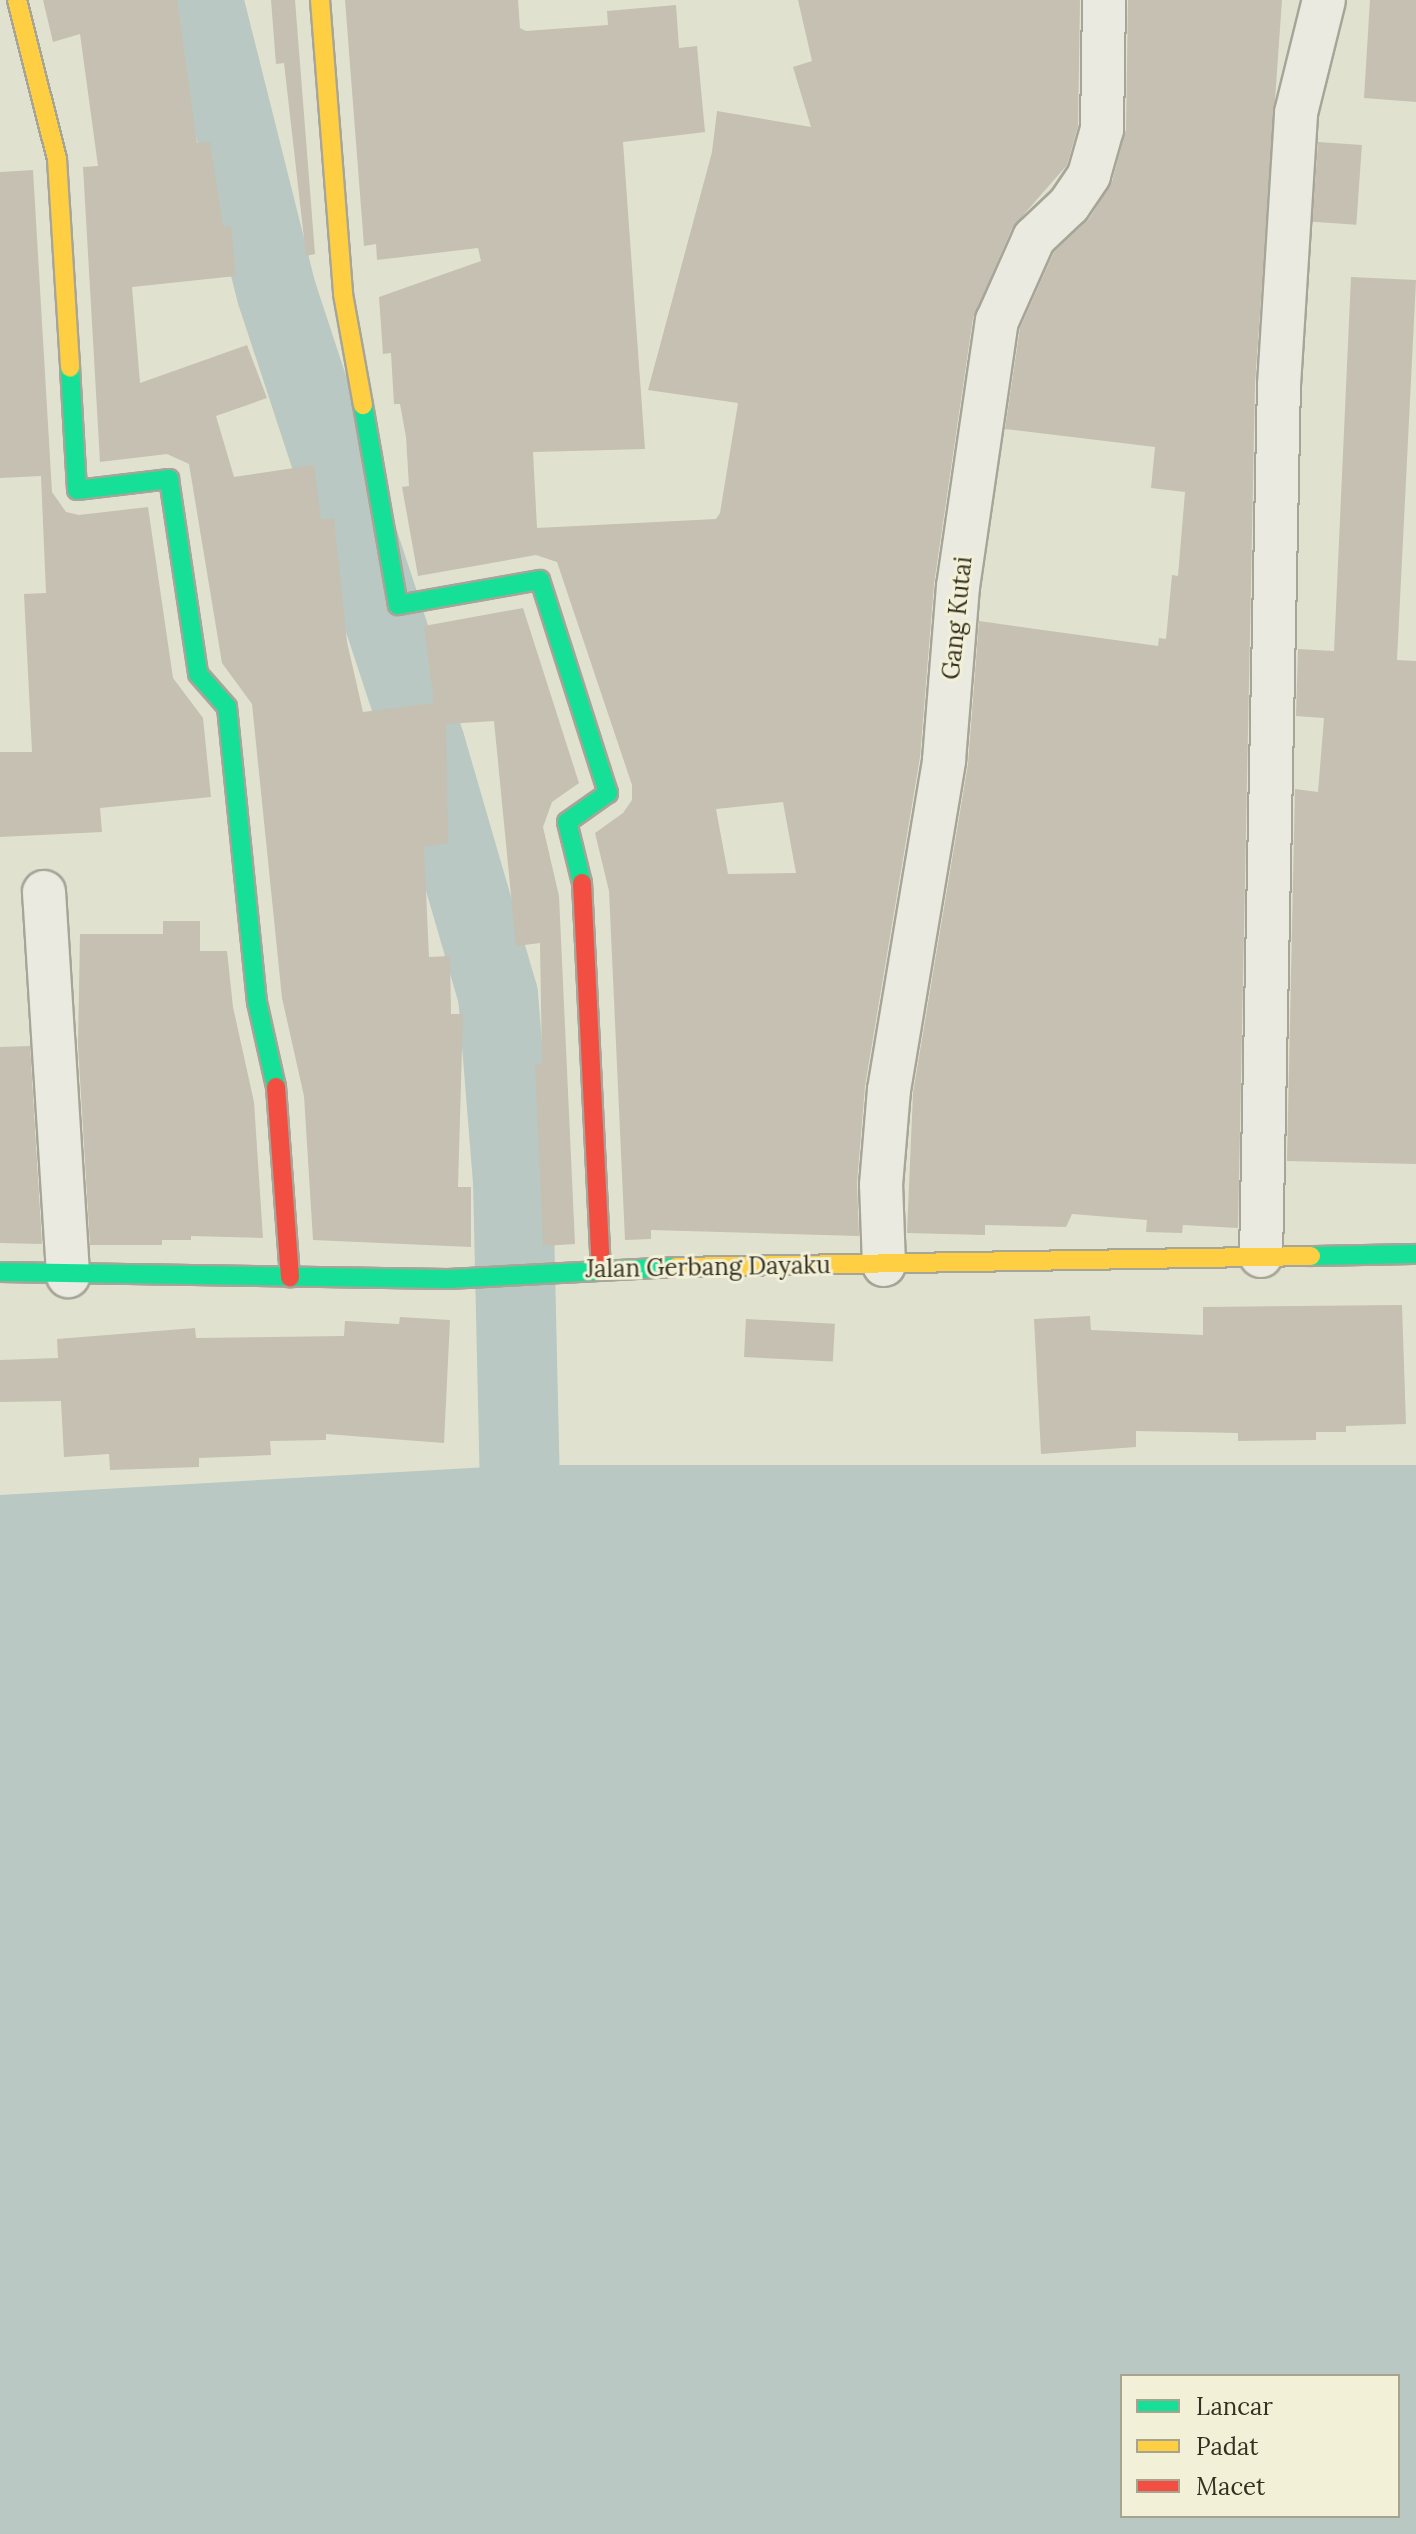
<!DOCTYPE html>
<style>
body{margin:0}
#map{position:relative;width:1416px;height:2534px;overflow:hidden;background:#e1e1d0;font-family:Lora,serif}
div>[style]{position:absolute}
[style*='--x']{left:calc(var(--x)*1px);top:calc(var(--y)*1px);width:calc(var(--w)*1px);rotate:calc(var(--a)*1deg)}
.water>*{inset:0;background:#b9c8c2}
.river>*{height:80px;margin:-40px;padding:0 40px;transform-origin:40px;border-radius:40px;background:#b9c8c2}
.building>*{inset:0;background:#c5c0b1;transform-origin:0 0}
.roads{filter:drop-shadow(2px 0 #a7a598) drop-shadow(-2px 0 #a7a598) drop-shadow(0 2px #a7a598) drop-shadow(0 -2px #a7a598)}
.street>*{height:42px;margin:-21px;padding:0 21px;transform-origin:21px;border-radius:21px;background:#eaeae0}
.fast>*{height:18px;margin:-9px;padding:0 9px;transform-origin:9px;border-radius:9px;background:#16e098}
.slow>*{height:18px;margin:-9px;padding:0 9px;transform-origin:9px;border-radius:9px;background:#ffcf43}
.jam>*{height:18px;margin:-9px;padding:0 9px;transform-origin:9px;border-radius:9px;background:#f24e42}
span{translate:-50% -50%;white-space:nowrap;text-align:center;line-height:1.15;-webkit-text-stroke:6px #f2f0d7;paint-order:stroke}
.street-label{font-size:24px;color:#352f21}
.legend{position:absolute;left:1120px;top:2374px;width:280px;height:144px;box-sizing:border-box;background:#f2f0d7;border:2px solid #a6a38e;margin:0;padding:10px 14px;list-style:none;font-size:24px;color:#352f21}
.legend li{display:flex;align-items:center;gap:16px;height:40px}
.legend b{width:40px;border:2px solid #a6a38e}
</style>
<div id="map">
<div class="water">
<div style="clip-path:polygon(evenodd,521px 1465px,1416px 1465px,1416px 2534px,0 2534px,0 1495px,521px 1465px,1122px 2376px,1398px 2376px,1398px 2516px,1122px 2516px,1122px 2376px)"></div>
</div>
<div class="river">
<div style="--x:203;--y:0;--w:303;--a:75.9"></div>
<div style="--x:277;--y:294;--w:474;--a:71.8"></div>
<div style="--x:425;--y:744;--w:261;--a:73.8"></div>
<div style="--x:498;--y:995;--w:187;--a:85.4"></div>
<div style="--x:513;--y:1181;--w:395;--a:88.7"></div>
</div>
<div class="building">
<div style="clip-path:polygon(43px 0,177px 0,197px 143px,210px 142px,223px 227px,231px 226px,236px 276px,132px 287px,140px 383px,247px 345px,267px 398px,216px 416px,234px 477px,314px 465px,321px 520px,334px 518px,347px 642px,363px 712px,434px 703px,424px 626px,523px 608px,579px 783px,552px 802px,543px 827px,559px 896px,575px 1244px,543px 1246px,535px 1065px,542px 1064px,540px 943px,516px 946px,494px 721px,446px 724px,448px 843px,424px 847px,429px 957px,450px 956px,451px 1014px,463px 1014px,458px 1187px,471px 1187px,471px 1247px,313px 1240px,304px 1096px,282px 998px,252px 704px,222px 663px,189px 464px,167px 454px,100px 462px,83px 167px,98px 166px,80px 34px,53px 42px)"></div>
<div style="clip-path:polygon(271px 0,295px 0,315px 254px,306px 256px,284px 63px,276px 64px)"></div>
<div style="clip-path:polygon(evenodd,345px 0,518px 0,520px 28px,526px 31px,608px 25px,607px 11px,676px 5px,679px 48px,697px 46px,705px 132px,623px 142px,645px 449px,533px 452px,537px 528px,716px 519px,720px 513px,738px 403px,648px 390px,712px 152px,717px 111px,811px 127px,793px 67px,812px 61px,798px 0,1080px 0,1078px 126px,1067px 165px,1012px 228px,973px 318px,934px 584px,920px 757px,865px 1086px,857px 1183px,859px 1236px,651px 1230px,651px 1239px,625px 1240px,609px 891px,595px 833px,623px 813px,632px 800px,632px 785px,557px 562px,536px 555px,418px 576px,402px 487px,409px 486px,406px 437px,400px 404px,394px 404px,391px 353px,383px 354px,379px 297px,481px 261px,478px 248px,377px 260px,376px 244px,364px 246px,345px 0,783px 802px,796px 873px,728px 874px,716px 809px,783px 802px)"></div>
<div style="clip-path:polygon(1128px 0,1282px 0,1255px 384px,1238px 1228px,1183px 1225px,1182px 1233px,1146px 1232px,1147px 1220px,1072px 1214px,1066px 1227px,985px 1225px,985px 1235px,907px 1233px,913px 1093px,968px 764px,979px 621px,1158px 646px,1159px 638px,1166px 639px,1172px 575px,1178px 576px,1185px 492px,1151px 488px,1155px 447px,1005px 429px,1020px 328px,1054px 252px,1089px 219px,1112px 182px,1126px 129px)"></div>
<div style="clip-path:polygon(1370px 0,1416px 0,1416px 102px,1364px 98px)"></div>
<div style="left:1318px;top:142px;width:44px;height:80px;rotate:4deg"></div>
<div style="clip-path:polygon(33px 170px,52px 492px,66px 512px,79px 515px,148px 507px,173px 678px,203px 718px,211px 797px,100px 808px,102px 832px,0 837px,0 752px,32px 752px,24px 594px,46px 593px,41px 476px,0 478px,0 172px)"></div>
<div style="clip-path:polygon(1351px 277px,1416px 280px,1397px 660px,1416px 661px,1416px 1164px,1287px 1161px,1295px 789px,1318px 792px,1324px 718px,1296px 716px,1298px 649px,1334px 651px)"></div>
<div style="clip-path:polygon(163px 921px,200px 921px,200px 951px,227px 951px,233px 1007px,254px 1102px,263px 1238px,191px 1236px,191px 1240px,162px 1240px,162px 1245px,90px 1245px,78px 1045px,80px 934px,163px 934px)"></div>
<div style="clip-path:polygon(30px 1046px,42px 1244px,0 1243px,0 1047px)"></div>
<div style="clip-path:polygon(1402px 1305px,1406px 1424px,1346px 1426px,1346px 1432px,1316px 1432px,1316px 1440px,1238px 1441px,1238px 1433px,1136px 1431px,1136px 1447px,1041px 1454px,1034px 1319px,1090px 1316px,1091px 1330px,1203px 1335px,1203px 1307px)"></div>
<div style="clip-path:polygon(400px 1317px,450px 1320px,444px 1443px,326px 1434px,326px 1440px,270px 1441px,271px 1455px,199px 1458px,199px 1467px,110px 1470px,109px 1454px,64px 1457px,61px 1401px,0 1402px,0 1360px,58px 1358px,57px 1339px,195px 1328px,196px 1338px,344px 1336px,345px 1321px,399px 1324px)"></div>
<div style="left:746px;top:1319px;width:89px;height:38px;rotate:3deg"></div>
</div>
<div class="roads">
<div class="street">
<div style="--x:44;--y:892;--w:385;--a:86.4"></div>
<div style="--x:1261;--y:1256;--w:871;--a:-88.82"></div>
<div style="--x:1279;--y:385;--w:273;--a:-86.4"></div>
<div style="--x:1296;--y:113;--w:116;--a:-76.1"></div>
<div style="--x:884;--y:1265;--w:80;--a:-92.1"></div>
<div style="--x:881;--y:1185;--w:95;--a:-85.2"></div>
<div style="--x:889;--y:1090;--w:335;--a:-80.5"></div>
<div style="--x:944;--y:760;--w:174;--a:-85.4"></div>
<div style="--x:958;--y:587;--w:269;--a:-81.7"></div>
<div style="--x:997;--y:321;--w:91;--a:-66"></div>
<div style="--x:1034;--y:238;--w:48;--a:-43.3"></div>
<div style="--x:1069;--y:205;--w:36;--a:-56"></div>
<div style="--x:1089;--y:175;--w:48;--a:-74.2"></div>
<div style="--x:1102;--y:129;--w:129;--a:-89.1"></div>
</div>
<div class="fast">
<div style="--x:70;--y:368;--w:122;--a:86.7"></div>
<div style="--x:77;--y:490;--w:93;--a:-6.8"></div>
<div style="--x:169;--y:479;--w:197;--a:81.5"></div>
<div style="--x:198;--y:674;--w:44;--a:48.7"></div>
<div style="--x:227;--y:707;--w:297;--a:84.2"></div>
<div style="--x:257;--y:1002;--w:87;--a:77.4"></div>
<div style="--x:363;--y:405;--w:203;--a:80.1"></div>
<div style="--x:398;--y:605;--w:144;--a:-10"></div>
<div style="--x:540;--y:580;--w:224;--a:72.3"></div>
<div style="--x:608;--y:793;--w:50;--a:144.7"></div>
<div style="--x:567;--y:822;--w:63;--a:76.2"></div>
<div style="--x:1311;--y:1256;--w:105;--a:-1.1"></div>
<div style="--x:0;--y:1272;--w:448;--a:0.9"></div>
<div style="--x:448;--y:1279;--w:228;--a:-3"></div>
</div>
<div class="slow">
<div style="--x:17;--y:0;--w:164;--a:75.9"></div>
<div style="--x:57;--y:159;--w:209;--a:86.4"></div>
<div style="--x:320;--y:0;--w:295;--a:85.5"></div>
<div style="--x:343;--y:294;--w:113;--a:79.8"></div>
<div style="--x:676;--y:1267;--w:635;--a:-0.99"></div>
</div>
<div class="jam">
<div style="--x:582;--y:883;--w:386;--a:87.2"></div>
<div style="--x:276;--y:1087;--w:191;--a:85.8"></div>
</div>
</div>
<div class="street-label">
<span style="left:957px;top:618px;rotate:-84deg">Gang Kutai</span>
<span style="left:708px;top:1267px;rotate:-1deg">Jalan Gerbang Dayaku</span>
</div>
<ul class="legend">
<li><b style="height:10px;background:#16e098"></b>Lancar</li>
<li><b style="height:10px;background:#ffcf43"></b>Padat</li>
<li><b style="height:10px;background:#f24e42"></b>Macet</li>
</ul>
</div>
